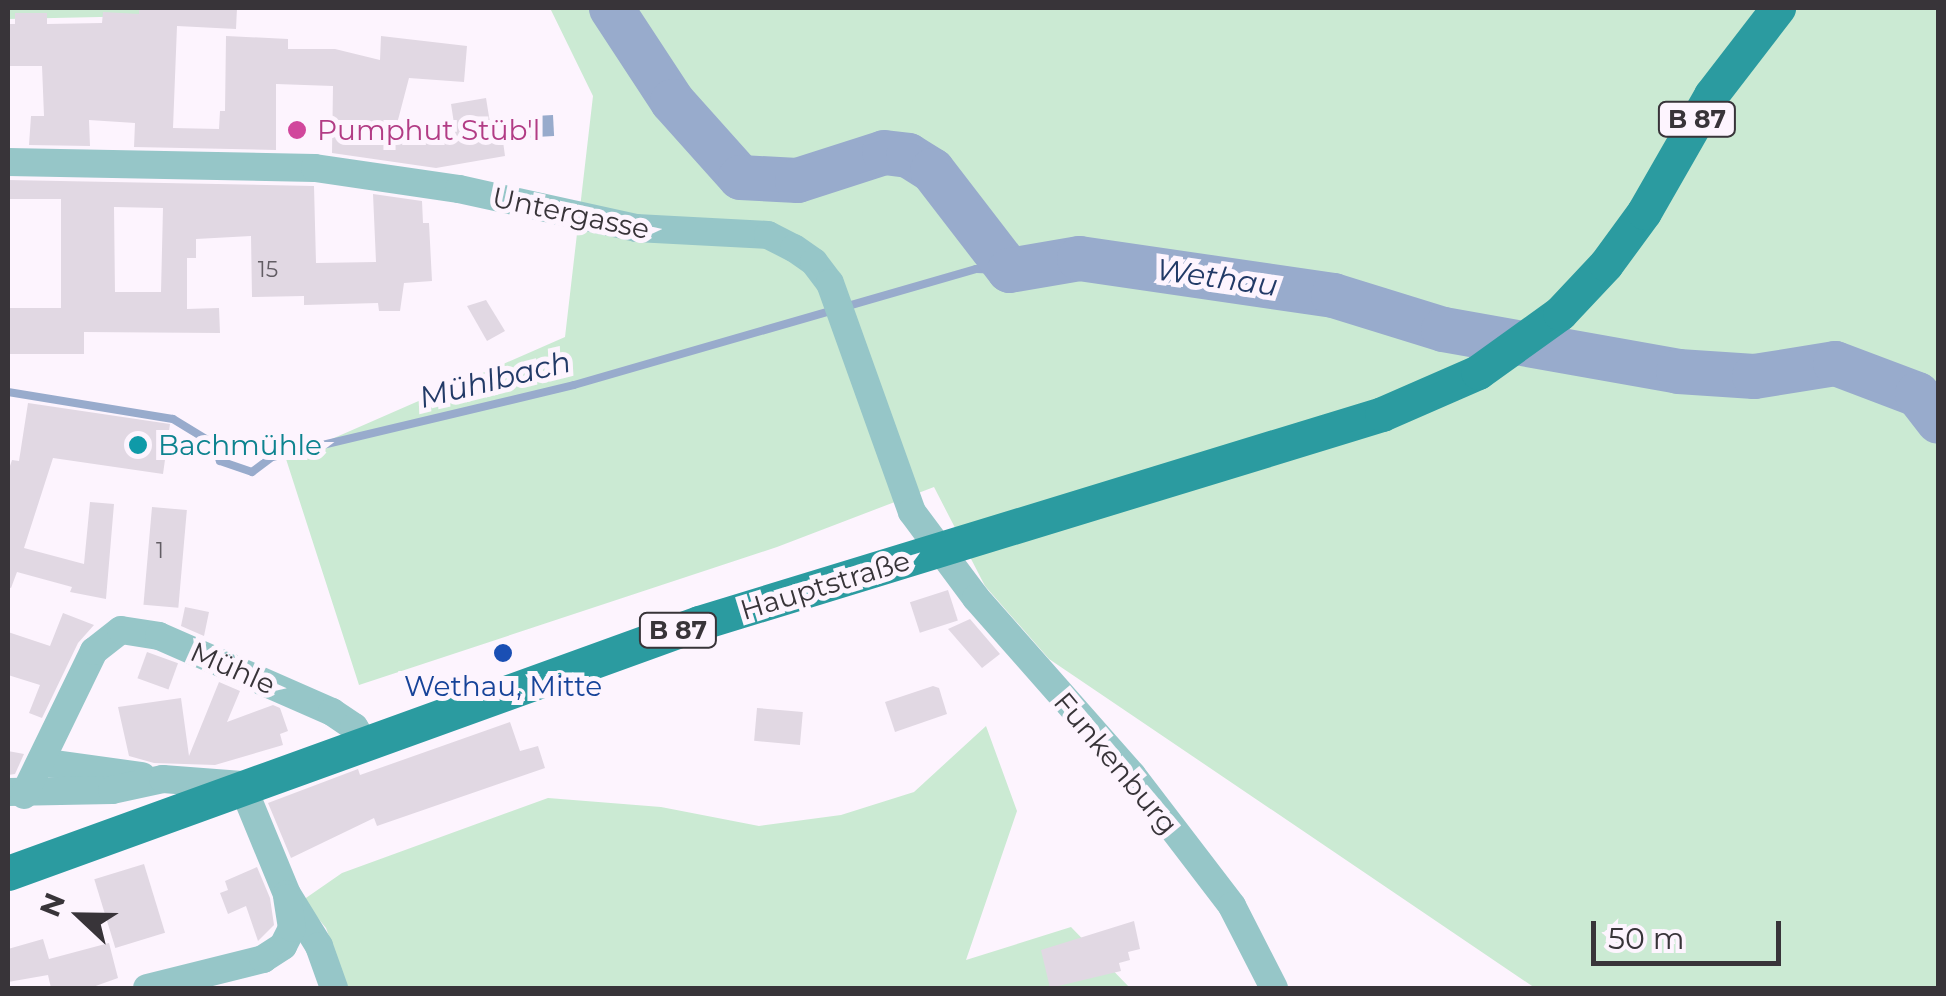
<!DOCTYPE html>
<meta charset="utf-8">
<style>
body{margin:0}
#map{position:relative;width:1946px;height:996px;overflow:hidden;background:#fdf4fe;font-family:Montserrat,sans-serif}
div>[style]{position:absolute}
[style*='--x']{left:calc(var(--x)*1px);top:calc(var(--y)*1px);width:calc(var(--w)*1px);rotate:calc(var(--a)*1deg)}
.green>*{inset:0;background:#cbead3}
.water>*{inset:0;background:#98abcc;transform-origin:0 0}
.stream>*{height:8px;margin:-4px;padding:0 4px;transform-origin:4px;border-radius:4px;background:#98abcc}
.river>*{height:45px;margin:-22.5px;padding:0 22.5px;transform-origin:22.5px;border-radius:22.5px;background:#98abcc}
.building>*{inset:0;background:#e1d8e3;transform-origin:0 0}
.minor>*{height:28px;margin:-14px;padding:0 14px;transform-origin:14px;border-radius:14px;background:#96c6c8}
.major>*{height:35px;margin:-17.5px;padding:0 17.5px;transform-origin:17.5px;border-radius:17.5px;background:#2b9ba0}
.dots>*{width:28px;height:28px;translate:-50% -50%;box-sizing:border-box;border:5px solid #fdf4fe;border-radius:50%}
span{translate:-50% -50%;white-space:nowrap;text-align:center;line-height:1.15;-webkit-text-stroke:10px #fdf4fe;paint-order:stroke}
.number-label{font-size:22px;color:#625d64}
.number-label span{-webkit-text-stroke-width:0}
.shield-label span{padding:2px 8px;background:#fdf4fe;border:2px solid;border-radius:8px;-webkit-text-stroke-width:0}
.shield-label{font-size:25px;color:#383439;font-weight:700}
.hotel-label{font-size:28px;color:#b23c85}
.left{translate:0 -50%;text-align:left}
.street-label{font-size:28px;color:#383439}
.culture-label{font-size:28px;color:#0d838f}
.transit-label{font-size:28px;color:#164399}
.water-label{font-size:30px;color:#223a67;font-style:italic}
.frame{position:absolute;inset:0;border:10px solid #383439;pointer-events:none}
.north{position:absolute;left:30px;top:866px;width:100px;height:100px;-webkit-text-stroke:8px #fdf4fe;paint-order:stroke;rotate:292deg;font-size:28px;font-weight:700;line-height:40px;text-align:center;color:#383439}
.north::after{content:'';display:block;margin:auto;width:35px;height:45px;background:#383439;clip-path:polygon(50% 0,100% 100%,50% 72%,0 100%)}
.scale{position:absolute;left:1591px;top:921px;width:190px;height:45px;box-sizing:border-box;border:5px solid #383439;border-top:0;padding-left:12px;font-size:30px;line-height:35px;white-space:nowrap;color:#383439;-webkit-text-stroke:8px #fdf4fe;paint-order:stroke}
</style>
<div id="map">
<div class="green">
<div style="clip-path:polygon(8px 8px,147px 8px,146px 16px,8px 19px)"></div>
<div style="clip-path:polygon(550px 8px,1938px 8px,1938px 988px,1535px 988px,1049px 659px,985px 586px,934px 487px,777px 547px,359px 685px,286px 459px,565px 337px,593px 96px)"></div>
<div style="clip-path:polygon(986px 726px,1017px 811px,966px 960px,1071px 927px,1130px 988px,348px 988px,326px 928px,303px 900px,342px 873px,548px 798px,661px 807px,759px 826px,841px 815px,914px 792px)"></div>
</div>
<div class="water">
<div style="left:553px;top:115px;width:21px;height:27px;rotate:87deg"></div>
</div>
<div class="stream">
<div style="--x:8;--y:392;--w:167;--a:9.3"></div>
<div style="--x:173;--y:419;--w:48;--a:31.4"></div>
<div style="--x:214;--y:444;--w:18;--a:71"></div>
<div style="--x:220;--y:461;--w:34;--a:19"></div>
<div style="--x:252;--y:472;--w:25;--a:-37"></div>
<div style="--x:272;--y:457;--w:310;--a:-13.4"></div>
<div style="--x:574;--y:385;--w:418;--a:-16.1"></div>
<div style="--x:976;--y:269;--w:33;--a:2"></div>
</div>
<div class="river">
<div style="--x:611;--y:8;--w:111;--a:56.7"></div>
<div style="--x:672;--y:101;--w:102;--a:48.2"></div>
<div style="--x:740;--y:177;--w:57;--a:3"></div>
<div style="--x:797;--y:180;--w:91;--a:-17.8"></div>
<div style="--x:884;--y:152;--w:24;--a:7"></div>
<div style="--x:908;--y:155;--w:28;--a:32"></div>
<div style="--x:932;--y:170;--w:126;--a:52.4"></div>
<div style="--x:1009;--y:270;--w:71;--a:-9.7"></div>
<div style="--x:1079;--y:258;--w:257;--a:8.3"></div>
<div style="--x:1333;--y:295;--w:115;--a:17.2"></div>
<div style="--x:1443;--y:329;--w:239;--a:10.1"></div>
<div style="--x:1678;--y:371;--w:76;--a:3.8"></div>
<div style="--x:1754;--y:376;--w:82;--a:-9.1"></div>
<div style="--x:1835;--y:363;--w:88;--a:20.7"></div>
<div style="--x:1917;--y:394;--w:34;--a:52"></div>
</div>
<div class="building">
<div style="clip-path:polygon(139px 8px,237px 8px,236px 29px,177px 26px,173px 128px,219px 129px,220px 111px,225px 111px,226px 36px,288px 39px,288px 49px,335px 49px,380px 60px,381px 36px,467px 46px,464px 82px,409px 78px,393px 139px,455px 130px,451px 104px,486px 98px,492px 135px,502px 134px,505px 156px,436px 168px,332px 153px,333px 86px,276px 84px,276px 150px,134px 147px,135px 123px,89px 120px,90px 146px,29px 145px,31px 116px,44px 116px,42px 66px,8px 66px,8px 24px,15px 24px,15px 13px,47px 13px,47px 24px,102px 23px,103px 12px,139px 14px)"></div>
<div style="clip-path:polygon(evenodd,8px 180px,314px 186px,316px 263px,376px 262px,373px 194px,422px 201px,423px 223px,429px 223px,432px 281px,404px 283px,400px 311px,379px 311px,378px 303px,304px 305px,304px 296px,252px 297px,251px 236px,196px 239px,196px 258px,187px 258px,187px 309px,219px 308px,220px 333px,84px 332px,84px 354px,8px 354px,8px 308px,61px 308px,61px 199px,8px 199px,8px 180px,114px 207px,163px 208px,161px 292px,115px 292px,114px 207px)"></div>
<div style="clip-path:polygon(486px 300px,505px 331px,487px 341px,467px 306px)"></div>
<div style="clip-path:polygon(28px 403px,170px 424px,163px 474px,53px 458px,24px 548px,84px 564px,90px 502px,114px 504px,106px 599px,70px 592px,72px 587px,17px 572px,11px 588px,8px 587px,8px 472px,12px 460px,19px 461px)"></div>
<div style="left:152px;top:507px;width:35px;height:98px;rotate:5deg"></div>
<div style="left:948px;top:590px;width:32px;height:40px;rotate:72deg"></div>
<div style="clip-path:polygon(185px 607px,209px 612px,204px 636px,181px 626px)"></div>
<div style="clip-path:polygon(63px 613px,94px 625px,78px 643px,42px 718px,29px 713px,40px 685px,8px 675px,8px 632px,50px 646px)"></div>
<div style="clip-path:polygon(970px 619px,1000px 654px,982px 668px,948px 629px)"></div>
<div style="left:147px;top:652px;width:33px;height:28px;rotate:20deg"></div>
<div style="clip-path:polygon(219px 682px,240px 691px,227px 722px,273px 705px,280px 708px,288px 731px,280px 734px,283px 745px,215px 765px,154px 763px,129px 756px,118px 707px,181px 698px,189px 756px)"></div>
<div style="clip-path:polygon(933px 686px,939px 688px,947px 714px,895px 732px,885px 702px)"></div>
<div style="left:757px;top:708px;width:46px;height:33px;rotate:5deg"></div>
<div style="clip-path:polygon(510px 722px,520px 751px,538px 746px,545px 768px,377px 826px,374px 818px,291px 858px,268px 803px,358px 769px,360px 775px)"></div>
<div style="clip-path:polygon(8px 751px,24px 754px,15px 774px,8px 775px)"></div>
<div style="left:144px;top:864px;width:72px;height:52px;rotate:73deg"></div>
<div style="clip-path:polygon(257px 867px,270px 898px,274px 925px,258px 941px,246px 906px,228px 914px,220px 893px,228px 890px,225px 881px)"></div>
<div style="clip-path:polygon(1134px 921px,1140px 949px,1128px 952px,1130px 960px,1119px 963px,1121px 971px,1050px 988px,1041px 950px)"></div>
<div style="clip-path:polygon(43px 939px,49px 959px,109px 943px,118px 978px,90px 988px,51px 988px,48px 975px,8px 982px,8px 949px)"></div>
</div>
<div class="minor">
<div style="--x:8;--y:162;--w:307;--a:1.1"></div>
<div style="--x:315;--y:168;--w:146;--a:8.3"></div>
<div style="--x:459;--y:189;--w:181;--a:12.4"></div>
<div style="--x:636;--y:228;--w:132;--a:3"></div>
<div style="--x:768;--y:235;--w:29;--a:27"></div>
<div style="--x:794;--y:248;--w:24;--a:35"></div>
<div style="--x:814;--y:262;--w:26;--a:53"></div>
<div style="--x:830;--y:283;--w:243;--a:70.3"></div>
<div style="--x:912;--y:512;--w:107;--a:53.3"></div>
<div style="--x:976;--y:598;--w:236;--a:48.6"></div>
<div style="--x:1132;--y:775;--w:165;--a:52.6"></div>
<div style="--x:1232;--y:906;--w:92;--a:62.9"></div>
<div style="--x:41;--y:762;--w:102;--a:7.9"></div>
<div style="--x:9;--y:792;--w:103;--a:-1.1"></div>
<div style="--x:112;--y:790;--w:52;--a:-12.2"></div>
<div style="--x:163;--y:779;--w:79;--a:4.3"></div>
<div style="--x:242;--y:785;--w:118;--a:67.6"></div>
<div style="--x:287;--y:894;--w:61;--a:58.4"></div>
<div style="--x:319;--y:946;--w:45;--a:70.3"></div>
<div style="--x:24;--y:795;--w:160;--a:-64.1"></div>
<div style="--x:94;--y:651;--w:34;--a:-38"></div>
<div style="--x:121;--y:630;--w:38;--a:9"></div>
<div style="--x:159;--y:636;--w:189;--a:23.7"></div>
<div style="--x:332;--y:712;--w:27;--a:34"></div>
<div style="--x:354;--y:727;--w:18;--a:56"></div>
<div style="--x:147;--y:988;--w:120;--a:-14"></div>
<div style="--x:263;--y:959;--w:24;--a:-33"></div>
<div style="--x:283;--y:946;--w:20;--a:-63"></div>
<div style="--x:292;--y:928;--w:30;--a:-99"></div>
</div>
<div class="major">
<div style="--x:8;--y:873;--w:735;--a:-19.89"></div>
<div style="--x:699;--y:623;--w:714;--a:-17.01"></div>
<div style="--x:1382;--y:414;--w:105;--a:-23.6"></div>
<div style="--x:1478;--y:372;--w:101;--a:-35.7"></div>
<div style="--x:1560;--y:313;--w:67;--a:-46.8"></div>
<div style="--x:1606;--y:264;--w:64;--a:-53.8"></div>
<div style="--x:1644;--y:212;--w:135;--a:-60.2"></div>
<div style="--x:1711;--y:95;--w:110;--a:-52.4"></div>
</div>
<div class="dots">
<div style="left:297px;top:130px;background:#d1479c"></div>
<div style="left:138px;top:445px;background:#0f9aa8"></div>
<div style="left:503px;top:653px;background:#1a4fb4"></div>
</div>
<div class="number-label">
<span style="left:268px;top:270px">15</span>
<span style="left:160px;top:551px">1</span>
</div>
<div class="shield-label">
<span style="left:1697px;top:119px">B 87</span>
<span style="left:678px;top:630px">B 87</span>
</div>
<div class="hotel-label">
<span class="left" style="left:317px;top:130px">Pumphut Stüb'l</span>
</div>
<div class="street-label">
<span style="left:571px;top:213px;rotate:12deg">Untergasse</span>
<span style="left:825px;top:585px;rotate:-17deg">Hauptstraße</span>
<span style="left:233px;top:668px;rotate:24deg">Mühle</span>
<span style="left:1116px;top:763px;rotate:50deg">Funkenburg</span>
</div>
<div class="culture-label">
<span class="left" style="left:158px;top:445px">Bachmühle</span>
</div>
<div class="transit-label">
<span style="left:503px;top:686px">Wethau, Mitte</span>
</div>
<div class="water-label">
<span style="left:1217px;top:278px;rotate:8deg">Wethau</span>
<span style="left:495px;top:380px;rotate:-14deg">Mühlbach</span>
</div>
<div class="frame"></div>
<div class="north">N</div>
<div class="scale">50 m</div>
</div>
